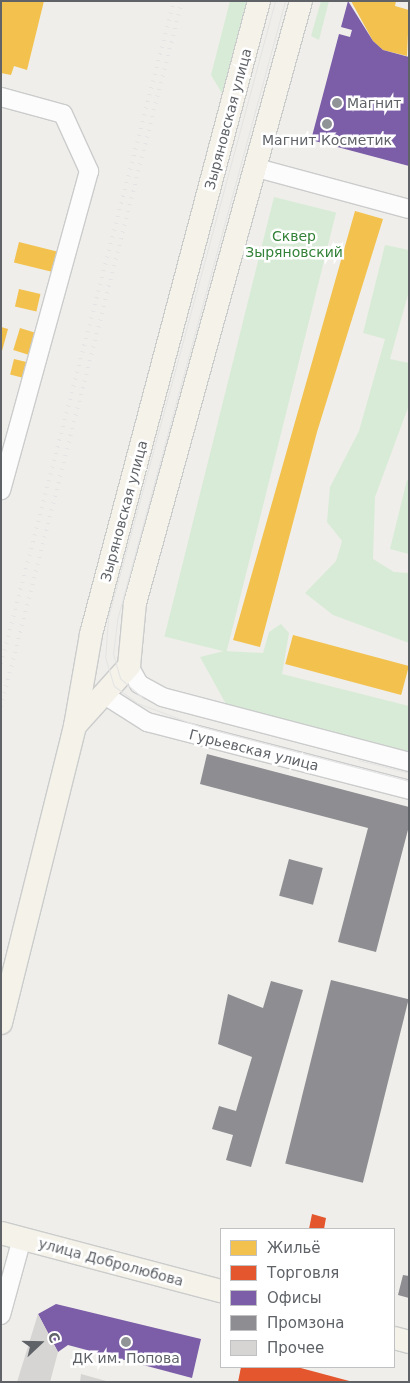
<!DOCTYPE html>
<meta charset="utf-8">
<style>
body{margin:0}
#map{position:relative;width:410px;height:1383px;overflow:hidden;background:#efeeea;font-family:"DejaVu Sans",sans-serif}
div>[style]{position:absolute}
[style*='--x']{left:calc(var(--x)*1px);top:calc(var(--y)*1px);width:calc(var(--w)*1px);rotate:calc(var(--a)*1deg)}
.green>*{inset:0;background:#d8ebd6;transform-origin:0 0}
.homes>*{inset:0;background:#f2c14e;transform-origin:0 0}
.shops>*{inset:0;background:#e4572e}
.offices>*{inset:0;background:#7b5ea7}
.industry>*{inset:0;background:#8d8d92;transform-origin:0 0}
.building>*{inset:0;background:#d6d5d3}
.roads{filter:drop-shadow(1px 0 #cbcccc) drop-shadow(-1px 0 #cbcccc) drop-shadow(0 1px #cbcccc) drop-shadow(0 -1px #cbcccc)}
.minor>*{height:18px;margin:-9px;padding:0 9px;transform-origin:9px;border-radius:9px;background:#fdfcfc}
.major>*{height:22px;margin:-11px;padding:0 11px;transform-origin:11px;border-radius:11px;background:#f4f2e9}
.tram>*{height:1px;margin:-0.5px;padding:0 0.5px;transform-origin:0.5px;border-radius:0.5px;background:#e4e4e4}
.rail>*{height:4px;margin-top:-2px;transform-origin:0;background:repeating-linear-gradient(90deg,#e4e4e4 0 1px,transparent 0 7px)}
.dots>*{width:14px;height:14px;translate:-50% -50%;box-sizing:border-box;border:2px solid #fff;border-radius:50%}
span{translate:-50% -50%;white-space:nowrap;text-align:center;line-height:1.15;-webkit-text-stroke:5px #fff;paint-order:stroke}
.poi-label{font-size:14px;color:#5f6368}
.left{translate:0 -50%;text-align:left}
.street-label{font-size:14px;color:#5f6368}
.park-label{font-size:14px;color:#348238}
.frame{position:absolute;inset:0;border:2px solid #5f6368;pointer-events:none}
.legend{position:absolute;left:220px;top:1228px;width:175px;height:140px;box-sizing:border-box;background:#fff;border:1px solid #bfc1c3;margin:0;padding:6px 9px;list-style:none;font-size:15px;color:#5f6368}
.legend li{display:flex;align-items:center;gap:10px;height:25px}
.legend b{width:25px;border:1px solid #bfc1c3}
.north{position:absolute;left:15px;top:1318px;width:50px;height:50px;-webkit-text-stroke:4px #fff;paint-order:stroke;rotate:69deg;font-size:14px;font-weight:700;line-height:20px;text-align:center;color:#5f6368}
.north::after{content:'';display:block;margin:auto;width:18px;height:22px;background:#5f6368;clip-path:polygon(50% 0,100% 100%,50% 72%,0 100%)}
</style>
<div id="map">
<div class="green">
<div style="clip-path:polygon(230px 1px,246px 1px,249px 5px,223px 95px,211px 75px)"></div>
<div style="clip-path:polygon(321px 1px,329px 1px,319px 40px,311px 36px)"></div>
<div style="left:274px;top:197px;width:64px;height:453px;rotate:14deg"></div>
<div style="clip-path:polygon(385px 245px,409px 250px,409px 291px,390px 359px,409px 363px,409px 405px,375px 497px,373px 559px,394px 572px,409px 573px,409px 643px,333px 615px,305px 593px,336px 561px,342px 541px,327px 522px,330px 487px,359px 431px,385px 339px,363px 333px)"></div>
<div style="clip-path:polygon(407px 480px,409px 481px,409px 554px,390px 549px)"></div>
<div style="clip-path:polygon(281px 624px,289px 633px,282px 674px,409px 706px,409px 752px,226px 704px,200px 657px,224px 651px,263px 653px,269px 632px)"></div>
</div>
<div class="homes">
<div style="clip-path:polygon(1px 1px,44px 1px,27px 70px,14px 66px,11px 75px,1px 73px)"></div>
<div style="clip-path:polygon(351px 1px,396px 1px,395px 6px,409px 10px,407px 56px,383px 50px,373px 41px)"></div>
<div style="clip-path:polygon(355px 211px,383px 219px,317px 432px,260px 647px,233px 640px)"></div>
<div style="left:19px;top:242px;width:40px;height:21px;rotate:14deg"></div>
<div style="left:19px;top:289px;width:22px;height:18px;rotate:13deg"></div>
<div style="clip-path:polygon(1px 327px,8px 329px,2px 351px,1px 351px)"></div>
<div style="left:20px;top:328px;width:21px;height:23px;rotate:17deg"></div>
<div style="left:14px;top:359px;width:16px;height:16px;rotate:14deg"></div>
<div style="left:293px;top:635px;width:120px;height:30px;rotate:15deg"></div>
</div>
<div class="shops">
<div style="clip-path:polygon(312px 1214px,326px 1218px,324px 1229px,309px 1229px)"></div>
<div style="clip-path:polygon(241px 1367px,297px 1367px,353px 1382px,238px 1382px)"></div>
</div>
<div class="offices">
<div style="clip-path:polygon(348px 1px,373px 41px,383px 50px,409px 57px,409px 166px,311px 140px,339px 34px,350px 37px,352px 30px,341px 27px)"></div>
<div style="clip-path:polygon(56px 1304px,201px 1339px,192px 1378px,68px 1345px,58px 1352px,38px 1314px)"></div>
</div>
<div class="industry">
<div style="clip-path:polygon(207px 754px,409px 807px,409px 826px,376px 952px,338px 942px,368px 828px,200px 784px)"></div>
<div style="left:289px;top:859px;width:35px;height:38px;rotate:15deg"></div>
<div style="left:331px;top:980px;width:80px;height:189px;rotate:14deg"></div>
<div style="clip-path:polygon(271px 981px,303px 990px,251px 1167px,226px 1160px,233px 1135px,212px 1129px,219px 1106px,236px 1111px,252px 1057px,218px 1044px,228px 994px,263px 1008px)"></div>
<div style="clip-path:polygon(403px 1275px,409px 1276px,409px 1298px,398px 1295px)"></div>
</div>
<div class="building">
<div style="clip-path:polygon(38px 1314px,58px 1352px,50px 1382px,17px 1382px)"></div>
<div style="clip-path:polygon(81px 1374px,106px 1381px,106px 1382px,80px 1382px)"></div>
</div>
<div class="roads">
<div class="minor">
<div style="--x:1;--y:97;--w:64;--a:15.3"></div>
<div style="--x:63;--y:114;--w:63;--a:65.5"></div>
<div style="--x:89;--y:171;--w:331;--a:105.4"></div>
<div style="--x:257;--y:168;--w:157;--a:15.1"></div>
<div style="--x:129;--y:666;--w:21;--a:61"></div>
<div style="--x:139;--y:684;--w:26;--a:29"></div>
<div style="--x:162;--y:697;--w:255;--a:14.7"></div>
<div style="--x:106;--y:696;--w:49;--a:32.4"></div>
<div style="--x:147;--y:722;--w:271;--a:14.5"></div>
<div style="--x:1;--y:1315;--w:80;--a:-74.7"></div>
</div>
<div class="major">
<div style="--x:75;--y:726;--w:81;--a:-48"></div>
<div style="--x:129;--y:666;--w:63;--a:-84.6"></div>
<div style="--x:135;--y:603;--w:624;--a:-74.58"></div>
<div style="--x:1;--y:1023;--w:306;--a:-76"></div>
<div style="--x:75;--y:726;--w:93;--a:-80.1"></div>
<div style="--x:91;--y:634;--w:655;--a:-75.14"></div>
<div style="--x:1;--y:1233;--w:228;--a:14.8"></div>
<div style="--x:394;--y:1338;--w:16;--a:15"></div>
</div>
</div>
<div class="tram">
<div style="--x:275;--y:1;--w:639;--a:105.15"></div>
<div style="--x:108;--y:618;--w:39;--a:94"></div>
<div style="--x:105;--y:657;--w:30;--a:73"></div>
<div style="--x:114;--y:686;--w:29;--a:36"></div>
<div style="--x:137;--y:703;--w:69;--a:20.3"></div>
<div style="--x:202;--y:727;--w:214;--a:14.6"></div>
<div style="--x:144;--y:699;--w:32;--a:-139"></div>
<div style="--x:120;--y:678;--w:25;--a:-106"></div>
<div style="--x:113;--y:654;--w:34;--a:-83"></div>
<div style="--x:117;--y:620;--w:641;--a:-74.82"></div>
<div style="--x:358;--y:760;--w:53;--a:14.3"></div>
</div>
<div class="rail">
<div style="--x:1;--y:664;--w:685;--a:-75.38"></div>
<div style="--x:1;--y:707;--w:729;--a:-75.62"></div>
</div>
<div class="dots">
<div style="left:337px;top:103px;background:#919496"></div>
<div style="left:327px;top:124px;background:#919496"></div>
<div style="left:126px;top:1342px;background:#919496"></div>
</div>
<div class="poi-label">
<span class="left" style="left:347px;top:103px">Магнит</span>
<span style="left:327px;top:140px">Магнит Косметик</span>
<span style="left:126px;top:1358px">ДК им. Попова</span>
</div>
<div class="street-label">
<span style="left:228px;top:119px;rotate:-75deg">Зыряновская улица</span>
<span style="left:124px;top:511px;rotate:-75deg">Зыряновская улица</span>
<span style="left:254px;top:750px;rotate:14deg">Гурьевская улица</span>
<span style="left:111px;top:1262px;rotate:15deg">улица Добролюбова</span>
</div>
<div class="park-label">
<span style="left:294px;top:244px">Cквер<br>Зыряновский</span>
</div>
<div class="frame"></div>
<ul class="legend">
<li><b style="height:14px;background:#f2c14e"></b>Жильё</li>
<li><b style="height:14px;background:#e4572e"></b>Торговля</li>
<li><b style="height:14px;background:#7b5ea7"></b>Офисы</li>
<li><b style="height:14px;background:#8d8d92"></b>Промзона</li>
<li><b style="height:14px;background:#d6d5d3"></b>Прочее</li>
</ul>
<div class="north">С</div>
</div>
